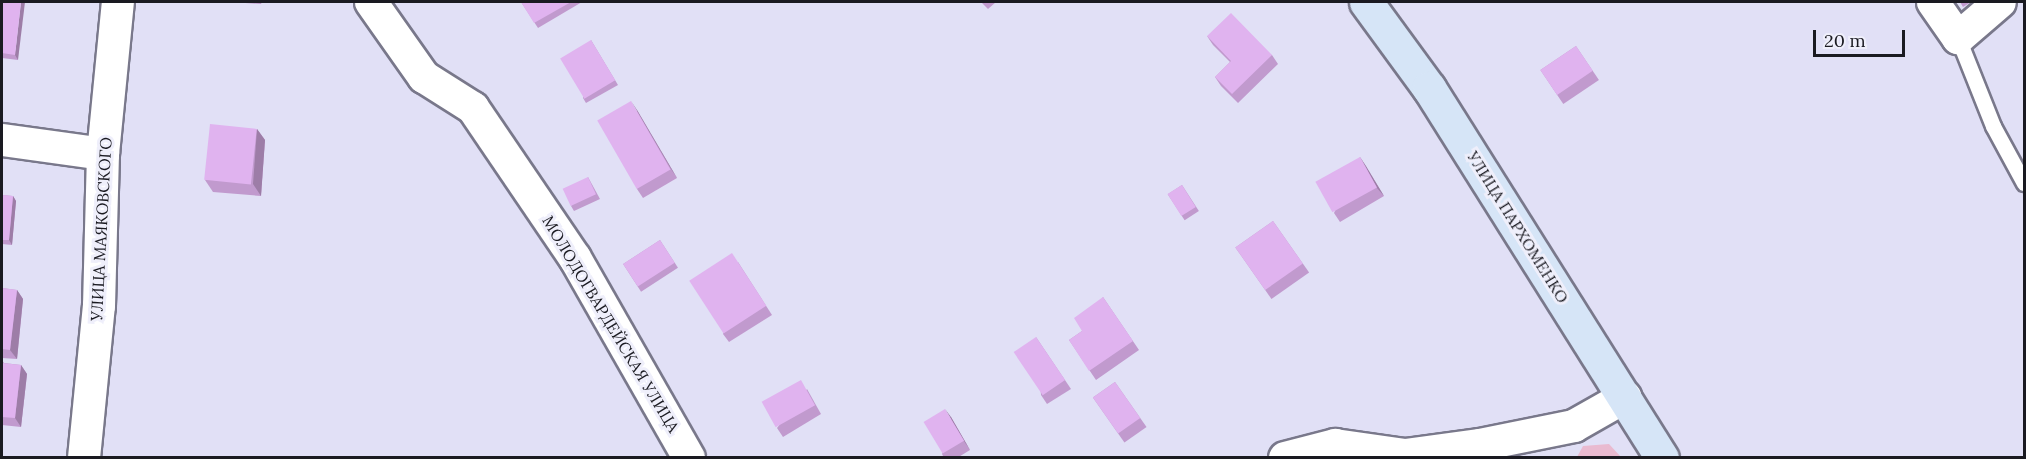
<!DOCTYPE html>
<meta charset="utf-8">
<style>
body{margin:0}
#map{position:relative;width:2026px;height:459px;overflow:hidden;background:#e1e0f6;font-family:Lora,serif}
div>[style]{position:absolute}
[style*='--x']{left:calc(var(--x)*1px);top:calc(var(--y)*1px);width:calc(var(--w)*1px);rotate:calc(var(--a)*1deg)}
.green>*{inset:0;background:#e9bad0}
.roads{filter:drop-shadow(2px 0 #79788b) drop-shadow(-2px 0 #79788b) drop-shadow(0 2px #79788b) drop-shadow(0 -2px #79788b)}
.lane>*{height:15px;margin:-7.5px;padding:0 7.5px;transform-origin:7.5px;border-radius:7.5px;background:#fff}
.street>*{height:32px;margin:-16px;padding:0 16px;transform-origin:16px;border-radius:16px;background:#fff}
.secondary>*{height:33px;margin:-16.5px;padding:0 16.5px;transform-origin:16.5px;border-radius:16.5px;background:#d6e5f7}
.wall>*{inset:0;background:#c19ace;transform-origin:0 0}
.shaded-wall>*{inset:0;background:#9d7da7}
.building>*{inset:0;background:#e0b3ef;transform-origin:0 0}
span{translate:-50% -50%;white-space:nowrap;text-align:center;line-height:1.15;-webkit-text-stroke:6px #efeffb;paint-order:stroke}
.street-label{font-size:16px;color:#1a1a21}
.frame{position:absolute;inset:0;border:3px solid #1a1a21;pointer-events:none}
.scale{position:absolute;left:1813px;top:30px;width:92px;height:27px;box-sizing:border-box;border:3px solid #1a1a21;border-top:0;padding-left:8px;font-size:18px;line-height:21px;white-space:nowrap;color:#1a1a21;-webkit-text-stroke:4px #efeffb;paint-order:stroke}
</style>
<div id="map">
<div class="green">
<div style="clip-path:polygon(1609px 444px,1621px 457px,1577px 457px,1583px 446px)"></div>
</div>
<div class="roads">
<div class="lane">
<div style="--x:1958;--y:38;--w:95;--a:68.3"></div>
<div style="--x:1993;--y:126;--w:65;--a:61.5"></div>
</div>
<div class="street">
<div style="--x:371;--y:2;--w:92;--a:54.8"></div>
<div style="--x:424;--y:77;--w:58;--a:32.3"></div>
<div style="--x:473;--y:108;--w:181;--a:55.8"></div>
<div style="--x:575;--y:258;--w:230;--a:60.3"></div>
<div style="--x:1933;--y:2;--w:44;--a:55.2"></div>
<div style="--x:1958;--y:38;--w:55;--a:-40.6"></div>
<div style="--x:2;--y:140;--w:102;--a:7.9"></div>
<div style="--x:84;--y:458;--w:153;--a:-84.4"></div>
<div style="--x:99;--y:306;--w:152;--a:-88.5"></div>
<div style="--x:103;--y:154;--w:153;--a:-84.4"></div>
<div style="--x:1285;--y:458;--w:52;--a:-14.6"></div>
<div style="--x:1335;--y:445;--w:71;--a:8.1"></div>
<div style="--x:1405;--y:455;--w:76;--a:-7.6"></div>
<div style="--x:1480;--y:445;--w:96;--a:-11.4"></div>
<div style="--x:1574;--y:426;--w:59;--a:-29.6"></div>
</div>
<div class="secondary">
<div style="--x:1366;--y:2;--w:107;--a:53.8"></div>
<div style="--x:1429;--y:88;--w:437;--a:57.8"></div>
</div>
</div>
<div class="wall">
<div style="clip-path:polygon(2px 2px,18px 60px,2px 58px)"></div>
<div style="clip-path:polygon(231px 2px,262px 2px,261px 4px)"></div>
<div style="clip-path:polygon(521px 2px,582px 2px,538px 28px)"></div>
<div style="clip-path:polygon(981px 2px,996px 2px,988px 9px)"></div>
<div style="clip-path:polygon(1960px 2px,1971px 2px,1963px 7px)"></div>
<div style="clip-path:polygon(1207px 36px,1272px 55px,1278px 64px,1238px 103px,1221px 86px,1215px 77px,1230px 62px,1213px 45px)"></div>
<div style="clip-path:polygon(591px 40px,618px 85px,586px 103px,583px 98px)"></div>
<div style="left:1576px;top:46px;width:41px;height:43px;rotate:56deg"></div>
<div style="clip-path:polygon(637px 110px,677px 178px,643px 198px,637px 189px)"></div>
<div style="clip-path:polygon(257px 129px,265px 140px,261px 196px,213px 192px,205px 180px)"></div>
<div style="clip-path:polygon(1360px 157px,1384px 196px,1340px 222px,1334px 213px)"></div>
<div style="clip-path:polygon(588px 177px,600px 199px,574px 211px,571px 206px)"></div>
<div style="left:1182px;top:185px;width:31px;height:17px;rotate:57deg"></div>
<div style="clip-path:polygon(2px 195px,13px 196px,16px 201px,12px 245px,2px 244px)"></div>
<div style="left:1273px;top:221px;width:63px;height:46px;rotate:55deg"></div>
<div style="left:660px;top:240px;width:33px;height:44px;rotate:57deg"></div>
<div style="clip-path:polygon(738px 262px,772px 315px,729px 342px,723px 334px)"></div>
<div style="clip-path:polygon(2px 288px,17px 290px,23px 299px,17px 359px,2px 358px)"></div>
<div style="clip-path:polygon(1103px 297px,1139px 350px,1096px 380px,1069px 340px,1082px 331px)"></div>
<div style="clip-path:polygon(1036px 337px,1071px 389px,1047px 404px,1041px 395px)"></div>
<div style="clip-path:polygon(2px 360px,4px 363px,21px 365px,27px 374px,21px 427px,2px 425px)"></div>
<div style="left:1115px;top:382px;width:55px;height:27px;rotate:55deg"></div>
<div style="clip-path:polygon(807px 389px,821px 414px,783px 437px,777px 428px)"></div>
<div style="clip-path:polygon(951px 417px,970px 450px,957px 458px,944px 458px,942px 454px)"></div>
</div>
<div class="shaded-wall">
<div style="clip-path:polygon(21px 2px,25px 2px,18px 60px,15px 55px)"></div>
<div style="clip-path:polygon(631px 101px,637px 110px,677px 178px,671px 169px)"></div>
<div style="clip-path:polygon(257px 129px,265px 140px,261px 196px,253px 184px)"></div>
<div style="clip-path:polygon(1360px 157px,1366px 166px,1384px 196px,1377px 188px)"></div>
<div style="clip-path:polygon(13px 196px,16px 201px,12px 245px,9px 240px)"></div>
<div style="clip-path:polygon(17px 290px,23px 299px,17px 359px,10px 350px)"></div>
<div style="clip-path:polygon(21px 365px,27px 374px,21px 427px,15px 418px)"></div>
<div style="clip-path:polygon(945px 409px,951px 417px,970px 450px,964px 441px)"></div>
</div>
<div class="building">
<div style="clip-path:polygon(2px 2px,21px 2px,15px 55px,2px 53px)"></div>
<div style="clip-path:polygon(521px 2px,571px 2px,534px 23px)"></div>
<div style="clip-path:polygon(1231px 13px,1272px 55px,1232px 94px,1215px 77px,1231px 61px,1207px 36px)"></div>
<div style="left:591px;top:40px;width:47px;height:36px;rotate:59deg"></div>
<div style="left:1576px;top:46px;width:30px;height:43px;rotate:56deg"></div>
<div style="left:631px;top:101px;width:79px;height:39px;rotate:60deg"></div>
<div style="left:210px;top:124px;width:47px;height:56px;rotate:6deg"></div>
<div style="left:1360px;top:157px;width:35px;height:51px;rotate:61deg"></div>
<div style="left:588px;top:177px;width:19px;height:28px;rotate:65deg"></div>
<div style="left:1182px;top:185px;width:26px;height:17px;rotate:58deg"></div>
<div style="clip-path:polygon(2px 195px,13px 196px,9px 240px,2px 240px)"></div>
<div style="left:1273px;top:221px;width:52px;height:46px;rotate:55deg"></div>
<div style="left:660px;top:240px;width:27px;height:44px;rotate:57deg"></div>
<div style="left:732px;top:253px;width:63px;height:51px;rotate:57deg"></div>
<div style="clip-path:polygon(2px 288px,17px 290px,10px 350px,2px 349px)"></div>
<div style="clip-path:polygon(1103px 297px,1133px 341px,1089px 371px,1069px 340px,1082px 331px,1074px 318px)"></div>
<div style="left:1036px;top:337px;width:52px;height:27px;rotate:56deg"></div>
<div style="clip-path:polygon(2px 363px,21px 365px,15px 418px,2px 417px)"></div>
<div style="left:801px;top:380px;width:29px;height:45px;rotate:61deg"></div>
<div style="left:1115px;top:382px;width:44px;height:27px;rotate:55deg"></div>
<div style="left:945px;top:409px;width:37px;height:25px;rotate:59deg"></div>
</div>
<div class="street-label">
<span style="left:1518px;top:227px;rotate:58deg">УЛИЦА ПАРХОМЕНКО</span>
<span style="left:101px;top:229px;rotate:-87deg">УЛИЦА МАЯКОВСКОГО</span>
<span style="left:611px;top:324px;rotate:59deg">МОЛОДОГВАРДЕЙСКАЯ УЛИЦА</span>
</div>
<div class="frame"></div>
<div class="scale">20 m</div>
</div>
